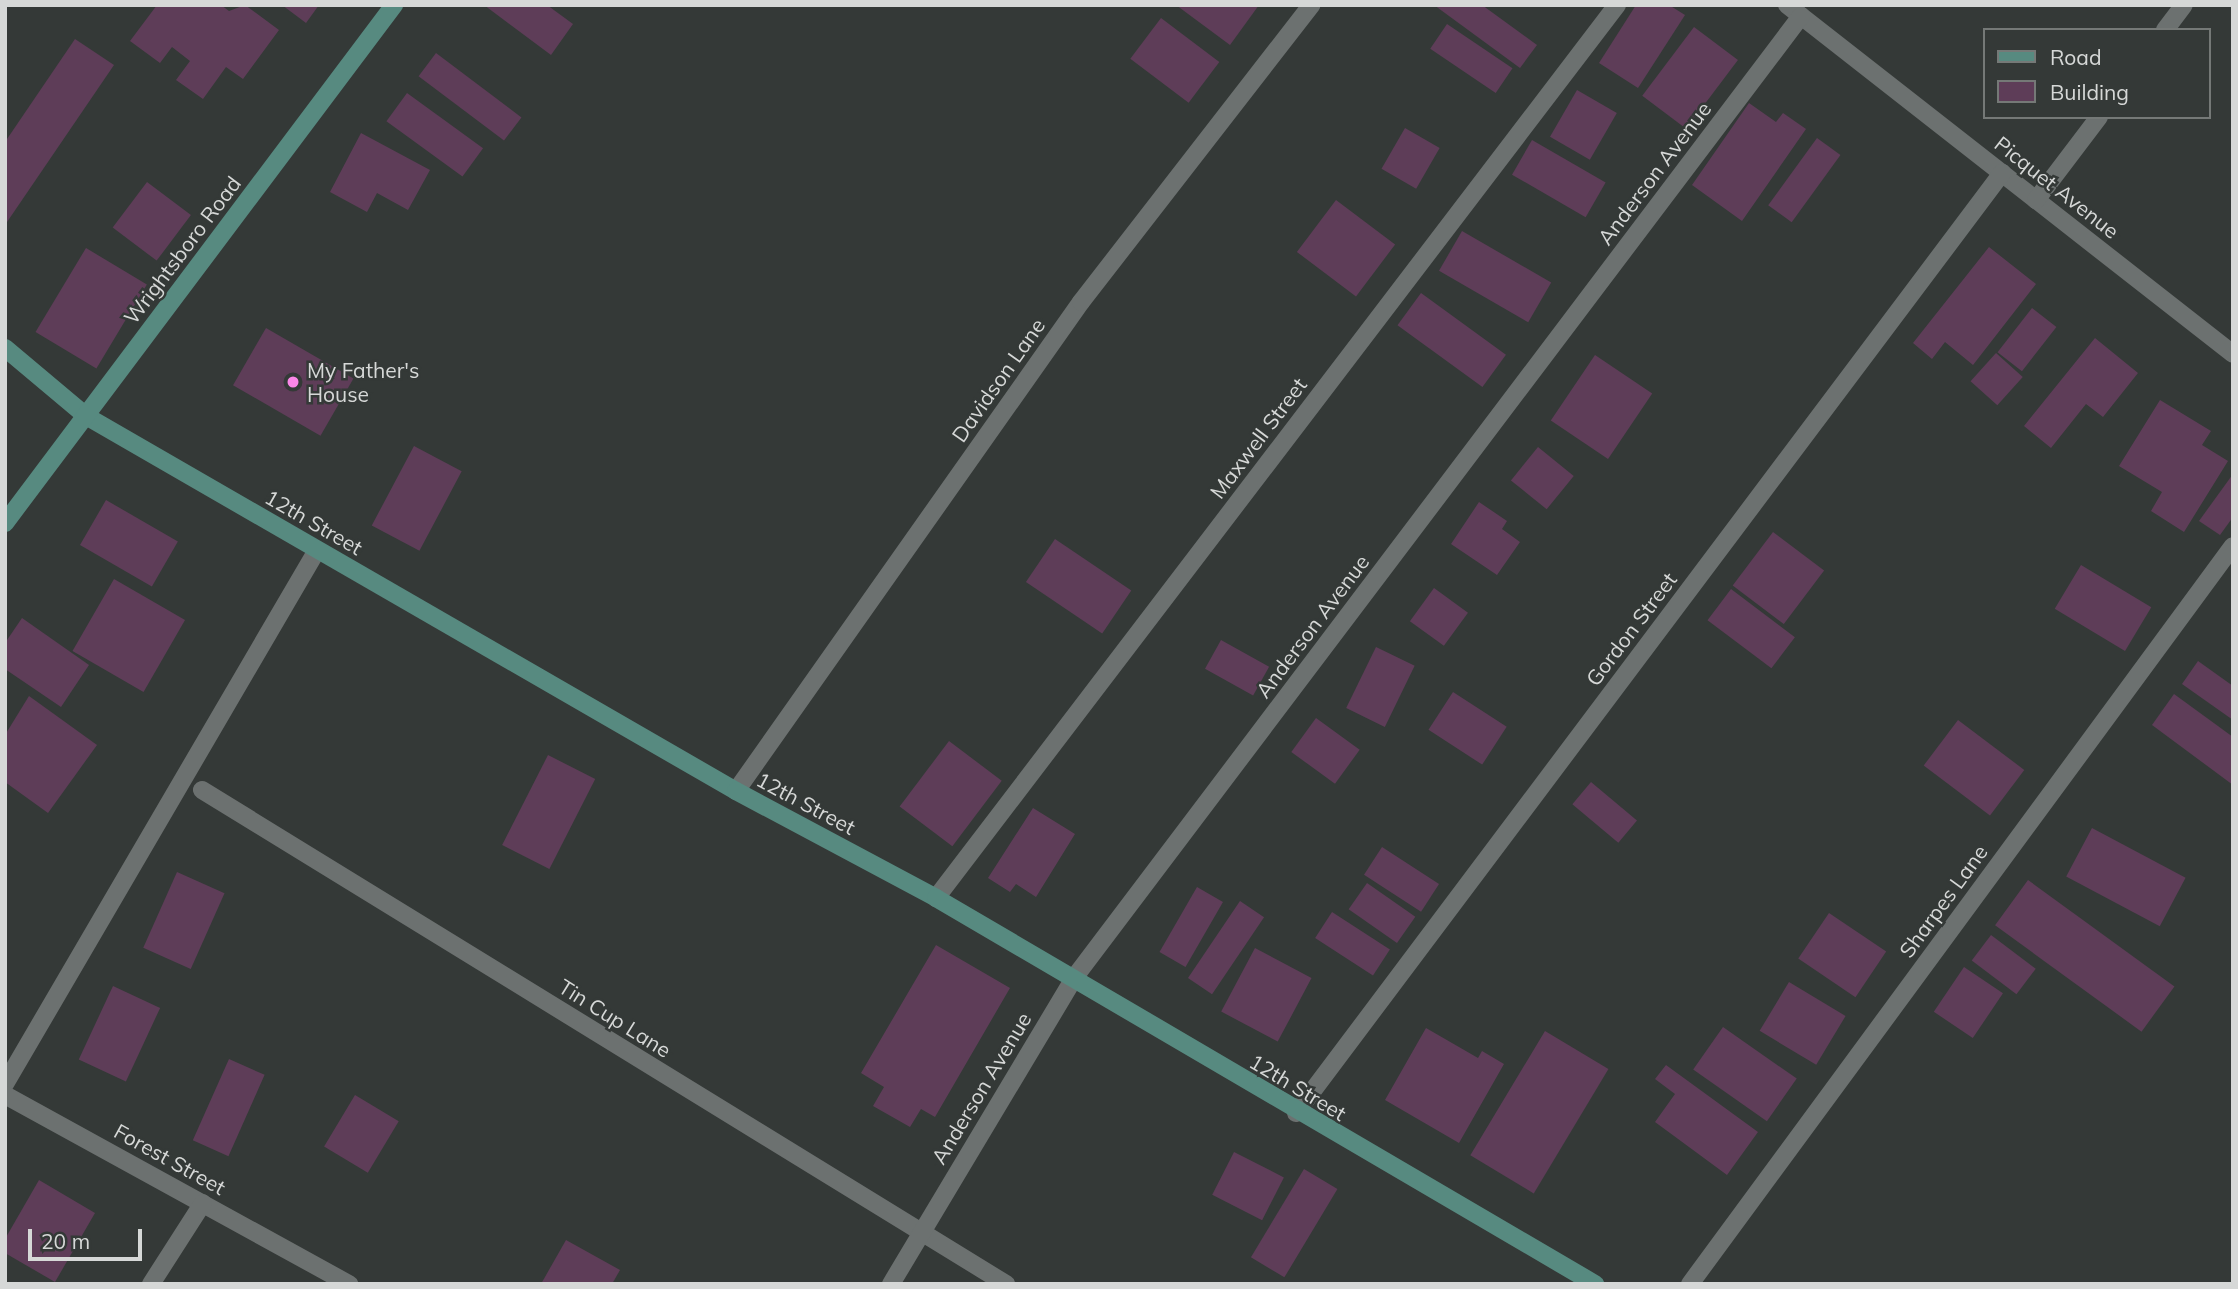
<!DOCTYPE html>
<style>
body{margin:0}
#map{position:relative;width:2238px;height:1289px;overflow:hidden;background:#343937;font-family:Mulish,sans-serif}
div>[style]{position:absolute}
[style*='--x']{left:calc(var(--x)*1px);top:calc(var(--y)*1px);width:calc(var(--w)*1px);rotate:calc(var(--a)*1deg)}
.building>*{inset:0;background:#5e3d58;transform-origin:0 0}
.lane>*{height:18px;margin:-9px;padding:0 9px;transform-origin:9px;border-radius:9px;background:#6c7170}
.street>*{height:18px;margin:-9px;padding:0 9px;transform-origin:9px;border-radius:9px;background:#6c7170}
.secondary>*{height:18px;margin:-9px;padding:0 9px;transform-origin:9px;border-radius:9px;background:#578a80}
.dots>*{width:19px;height:19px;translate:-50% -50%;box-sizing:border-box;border:4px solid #343937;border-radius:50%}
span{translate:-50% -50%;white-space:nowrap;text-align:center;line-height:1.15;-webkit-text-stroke:5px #343937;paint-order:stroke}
.street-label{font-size:21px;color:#d6d8d7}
.poi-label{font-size:21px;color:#d6d8d7}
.left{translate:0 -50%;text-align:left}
.frame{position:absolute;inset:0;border:7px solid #d6d8d7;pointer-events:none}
.legend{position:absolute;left:1983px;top:28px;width:228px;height:91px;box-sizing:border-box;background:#343937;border:2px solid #757977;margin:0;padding:9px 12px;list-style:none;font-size:21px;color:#d6d8d7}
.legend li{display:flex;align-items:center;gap:14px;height:35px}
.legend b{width:35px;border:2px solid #757977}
.scale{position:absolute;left:28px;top:1229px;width:114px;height:32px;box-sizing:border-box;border:4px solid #d6d8d7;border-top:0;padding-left:9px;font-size:21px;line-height:24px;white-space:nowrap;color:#d6d8d7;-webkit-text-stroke:5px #343937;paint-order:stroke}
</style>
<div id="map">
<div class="building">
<div style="clip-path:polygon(157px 5px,221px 5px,229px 11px,245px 5px,279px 30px,243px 79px,226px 67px,203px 99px,176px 80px,190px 61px,172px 47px,160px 63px,130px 41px)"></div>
<div style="clip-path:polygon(282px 5px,319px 5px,306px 23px)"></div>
<div style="clip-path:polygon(484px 5px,547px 5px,573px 24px,551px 55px)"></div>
<div style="clip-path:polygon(1176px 5px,1259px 5px,1230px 45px)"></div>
<div style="clip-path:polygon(1434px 5px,1482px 5px,1537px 45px,1520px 68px)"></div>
<div style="clip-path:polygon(1636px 5px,1669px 5px,1685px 15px,1638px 88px,1599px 63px)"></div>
<div style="left:1161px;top:18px;width:73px;height:51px;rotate:37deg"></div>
<div style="left:1447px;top:24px;width:79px;height:30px;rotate:34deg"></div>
<div style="left:1694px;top:27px;width:55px;height:86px;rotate:37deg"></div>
<div style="clip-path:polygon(75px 39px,114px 65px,5px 225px,5px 142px)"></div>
<div style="left:436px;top:53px;width:107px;height:29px;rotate:37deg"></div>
<div style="left:1577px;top:90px;width:46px;height:54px;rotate:30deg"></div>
<div style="left:407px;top:93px;width:94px;height:35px;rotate:36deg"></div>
<div style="clip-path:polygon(1749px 103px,1776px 122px,1783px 113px,1806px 129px,1742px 221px,1692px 185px)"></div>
<div style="left:1405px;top:128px;width:40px;height:47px;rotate:30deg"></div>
<div style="clip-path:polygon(361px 133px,430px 170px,408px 210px,377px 193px,367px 212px,330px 192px)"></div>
<div style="left:1817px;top:138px;width:29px;height:83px;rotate:36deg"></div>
<div style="left:1532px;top:140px;width:85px;height:40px;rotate:30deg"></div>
<div style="left:147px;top:182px;width:55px;height:57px;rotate:37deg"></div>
<div style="left:1336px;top:200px;width:74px;height:65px;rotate:37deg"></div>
<div style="left:1462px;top:231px;width:103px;height:46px;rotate:30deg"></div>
<div style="clip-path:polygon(1989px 247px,2036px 284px,1973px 365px,1945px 342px,1932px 359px,1913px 343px)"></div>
<div style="left:86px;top:248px;width:71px;height:98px;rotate:31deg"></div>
<div style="left:1421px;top:293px;width:105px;height:40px;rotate:36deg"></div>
<div style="left:2032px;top:308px;width:31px;height:56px;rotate:38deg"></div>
<div style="left:266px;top:328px;width:101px;height:66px;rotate:30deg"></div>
<div style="clip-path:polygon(2095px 338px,2138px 373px,2103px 417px,2086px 404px,2051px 448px,2024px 426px)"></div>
<div style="left:1996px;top:353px;width:36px;height:38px;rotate:42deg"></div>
<div style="left:1595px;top:355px;width:69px;height:79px;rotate:34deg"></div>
<div style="clip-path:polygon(2160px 400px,2211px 431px,2202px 445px,2228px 461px,2184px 532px,2151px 511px,2162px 492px,2119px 466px)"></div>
<div style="left:414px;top:446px;width:54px;height:90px;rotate:28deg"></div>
<div style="left:1538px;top:447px;width:46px;height:43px;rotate:39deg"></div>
<div style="clip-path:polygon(2233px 474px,2233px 517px,2220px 535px,2199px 521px)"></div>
<div style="left:106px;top:500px;width:83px;height:52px;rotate:30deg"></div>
<div style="clip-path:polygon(1479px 502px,1507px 521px,1502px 529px,1520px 542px,1497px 575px,1451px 544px)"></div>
<div style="left:1773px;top:532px;width:64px;height:67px;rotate:37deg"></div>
<div style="left:1055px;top:539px;width:92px;height:52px;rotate:34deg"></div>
<div style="left:2081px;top:565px;width:82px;height:51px;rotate:31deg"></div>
<div style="left:114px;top:579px;width:82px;height:83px;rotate:30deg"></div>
<div style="left:1434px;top:588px;width:42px;height:41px;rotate:36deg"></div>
<div style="left:1731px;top:589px;width:80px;height:39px;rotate:37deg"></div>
<div style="clip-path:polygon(22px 618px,89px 665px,61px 707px,5px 669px,5px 643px)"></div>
<div style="left:1221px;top:640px;width:55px;height:33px;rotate:29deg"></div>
<div style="left:1376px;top:647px;width:43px;height:68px;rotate:26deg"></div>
<div style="clip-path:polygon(2198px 661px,2233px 686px,2233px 720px,2182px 684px)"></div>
<div style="left:1453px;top:692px;width:64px;height:45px;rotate:33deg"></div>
<div style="clip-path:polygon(2174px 694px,2233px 737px,2233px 785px,2152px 725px)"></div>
<div style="clip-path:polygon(29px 696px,97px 745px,48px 813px,5px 782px,5px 735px)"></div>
<div style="left:1316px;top:718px;width:54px;height:42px;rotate:36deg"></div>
<div style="left:1958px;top:720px;width:83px;height:57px;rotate:37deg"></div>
<div style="left:949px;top:741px;width:66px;height:82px;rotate:37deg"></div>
<div style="left:548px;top:755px;width:53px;height:101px;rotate:27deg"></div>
<div style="left:1591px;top:782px;width:60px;height:29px;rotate:40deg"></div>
<div style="clip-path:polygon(1033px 808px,1075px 834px,1036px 897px,1016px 884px,1010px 892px,988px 878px)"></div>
<div style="left:2092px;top:828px;width:106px;height:55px;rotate:28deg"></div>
<div style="left:1382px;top:847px;width:68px;height:33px;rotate:33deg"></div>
<div style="left:177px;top:872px;width:52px;height:83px;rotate:24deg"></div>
<div style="left:2028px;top:880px;width:181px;height:56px;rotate:36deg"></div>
<div style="left:1367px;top:883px;width:59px;height:32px;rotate:35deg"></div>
<div style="left:1197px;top:887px;width:30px;height:75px;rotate:30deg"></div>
<div style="left:1240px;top:901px;width:29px;height:93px;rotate:34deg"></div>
<div style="left:1332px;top:912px;width:69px;height:31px;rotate:33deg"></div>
<div style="left:1829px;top:913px;width:69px;height:55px;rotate:34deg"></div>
<div style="left:1991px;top:935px;width:56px;height:32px;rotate:37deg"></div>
<div style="clip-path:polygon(936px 945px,1010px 988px,935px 1117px,921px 1109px,910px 1127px,873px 1106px,884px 1087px,861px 1073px)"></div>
<div style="left:1255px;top:948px;width:64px;height:72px;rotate:28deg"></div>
<div style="left:1964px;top:967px;width:47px;height:54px;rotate:34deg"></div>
<div style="left:1789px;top:982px;width:66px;height:57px;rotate:31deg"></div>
<div style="left:113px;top:986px;width:52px;height:81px;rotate:25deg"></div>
<div style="left:1723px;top:1027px;width:90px;height:52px;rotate:35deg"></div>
<div style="clip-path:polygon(1426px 1028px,1478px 1058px,1482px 1051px,1504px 1064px,1459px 1143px,1385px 1100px)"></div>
<div style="left:1545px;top:1031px;width:74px;height:145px;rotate:31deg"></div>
<div style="left:229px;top:1059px;width:39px;height:89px;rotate:24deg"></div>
<div style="clip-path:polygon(1666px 1065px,1758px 1132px,1727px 1175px,1655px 1122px,1675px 1094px,1655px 1079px)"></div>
<div style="left:355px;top:1095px;width:51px;height:60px;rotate:31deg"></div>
<div style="left:1234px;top:1152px;width:56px;height:48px;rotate:27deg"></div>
<div style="left:1304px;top:1169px;width:39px;height:103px;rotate:31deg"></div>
<div style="clip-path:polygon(39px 1180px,95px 1213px,55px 1282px,5px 1253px,5px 1239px)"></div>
<div style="clip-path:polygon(566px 1240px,620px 1270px,612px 1284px,541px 1284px)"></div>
</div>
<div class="lane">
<div style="--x:202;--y:790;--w:944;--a:31.57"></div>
<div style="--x:736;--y:791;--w:598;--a:-54.8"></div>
<div style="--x:1081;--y:302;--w:376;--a:-52.2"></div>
<div style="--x:5;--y:1084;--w:618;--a:-59.7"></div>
</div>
<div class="street">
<div style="--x:1787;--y:5;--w:566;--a:38.04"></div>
<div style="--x:2165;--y:30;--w:31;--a:-53"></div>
<div style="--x:2036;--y:200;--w:104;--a:-52.8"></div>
<div style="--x:936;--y:898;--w:1123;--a:-52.67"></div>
<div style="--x:5;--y:1095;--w:393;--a:28.8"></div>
<div style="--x:1296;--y:1113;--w:1176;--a:-53.09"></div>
<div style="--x:151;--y:1284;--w:96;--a:-57.3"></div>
<div style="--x:891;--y:1284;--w:357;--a:-59.1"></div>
<div style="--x:1074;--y:978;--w:1206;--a:-52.92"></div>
<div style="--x:1690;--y:1284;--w:916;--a:-53.66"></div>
</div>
<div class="secondary">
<div style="--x:5;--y:348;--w:106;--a:40"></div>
<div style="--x:86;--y:416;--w:750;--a:29.98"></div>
<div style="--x:736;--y:791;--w:227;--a:28.1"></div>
<div style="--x:936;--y:898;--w:764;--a:30.36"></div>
<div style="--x:5;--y:523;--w:648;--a:-53.09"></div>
</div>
<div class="dots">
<div style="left:293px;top:382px;background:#fa87e7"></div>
</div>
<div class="street-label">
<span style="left:1654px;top:173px;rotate:-53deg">Anderson Avenue</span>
<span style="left:2057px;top:187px;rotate:38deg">Picquet Avenue</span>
<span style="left:182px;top:250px;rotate:-53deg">Wrightsboro Road</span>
<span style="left:998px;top:380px;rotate:-55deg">Davidson Lane</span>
<span style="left:1258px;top:438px;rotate:-53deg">Maxwell Street</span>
<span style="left:314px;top:522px;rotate:30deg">12th Street</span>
<span style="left:1312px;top:626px;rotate:-53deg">Anderson Avenue</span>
<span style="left:1631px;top:629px;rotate:-53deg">Gordon Street</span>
<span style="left:806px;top:803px;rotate:28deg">12th Street</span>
<span style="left:1943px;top:901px;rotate:-54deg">Sharpes Lane</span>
<span style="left:615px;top:1018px;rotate:32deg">Tin Cup Lane</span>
<span style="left:1298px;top:1087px;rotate:31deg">12th Street</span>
<span style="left:981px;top:1088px;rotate:-59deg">Anderson Avenue</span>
<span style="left:170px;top:1159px;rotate:29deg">Forest Street</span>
</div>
<div class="poi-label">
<span class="left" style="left:307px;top:382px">My Father's<br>House</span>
</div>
<div class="frame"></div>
<ul class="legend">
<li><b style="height:9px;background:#578a80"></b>Road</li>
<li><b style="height:19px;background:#5e3d58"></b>Building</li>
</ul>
<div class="scale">20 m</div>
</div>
